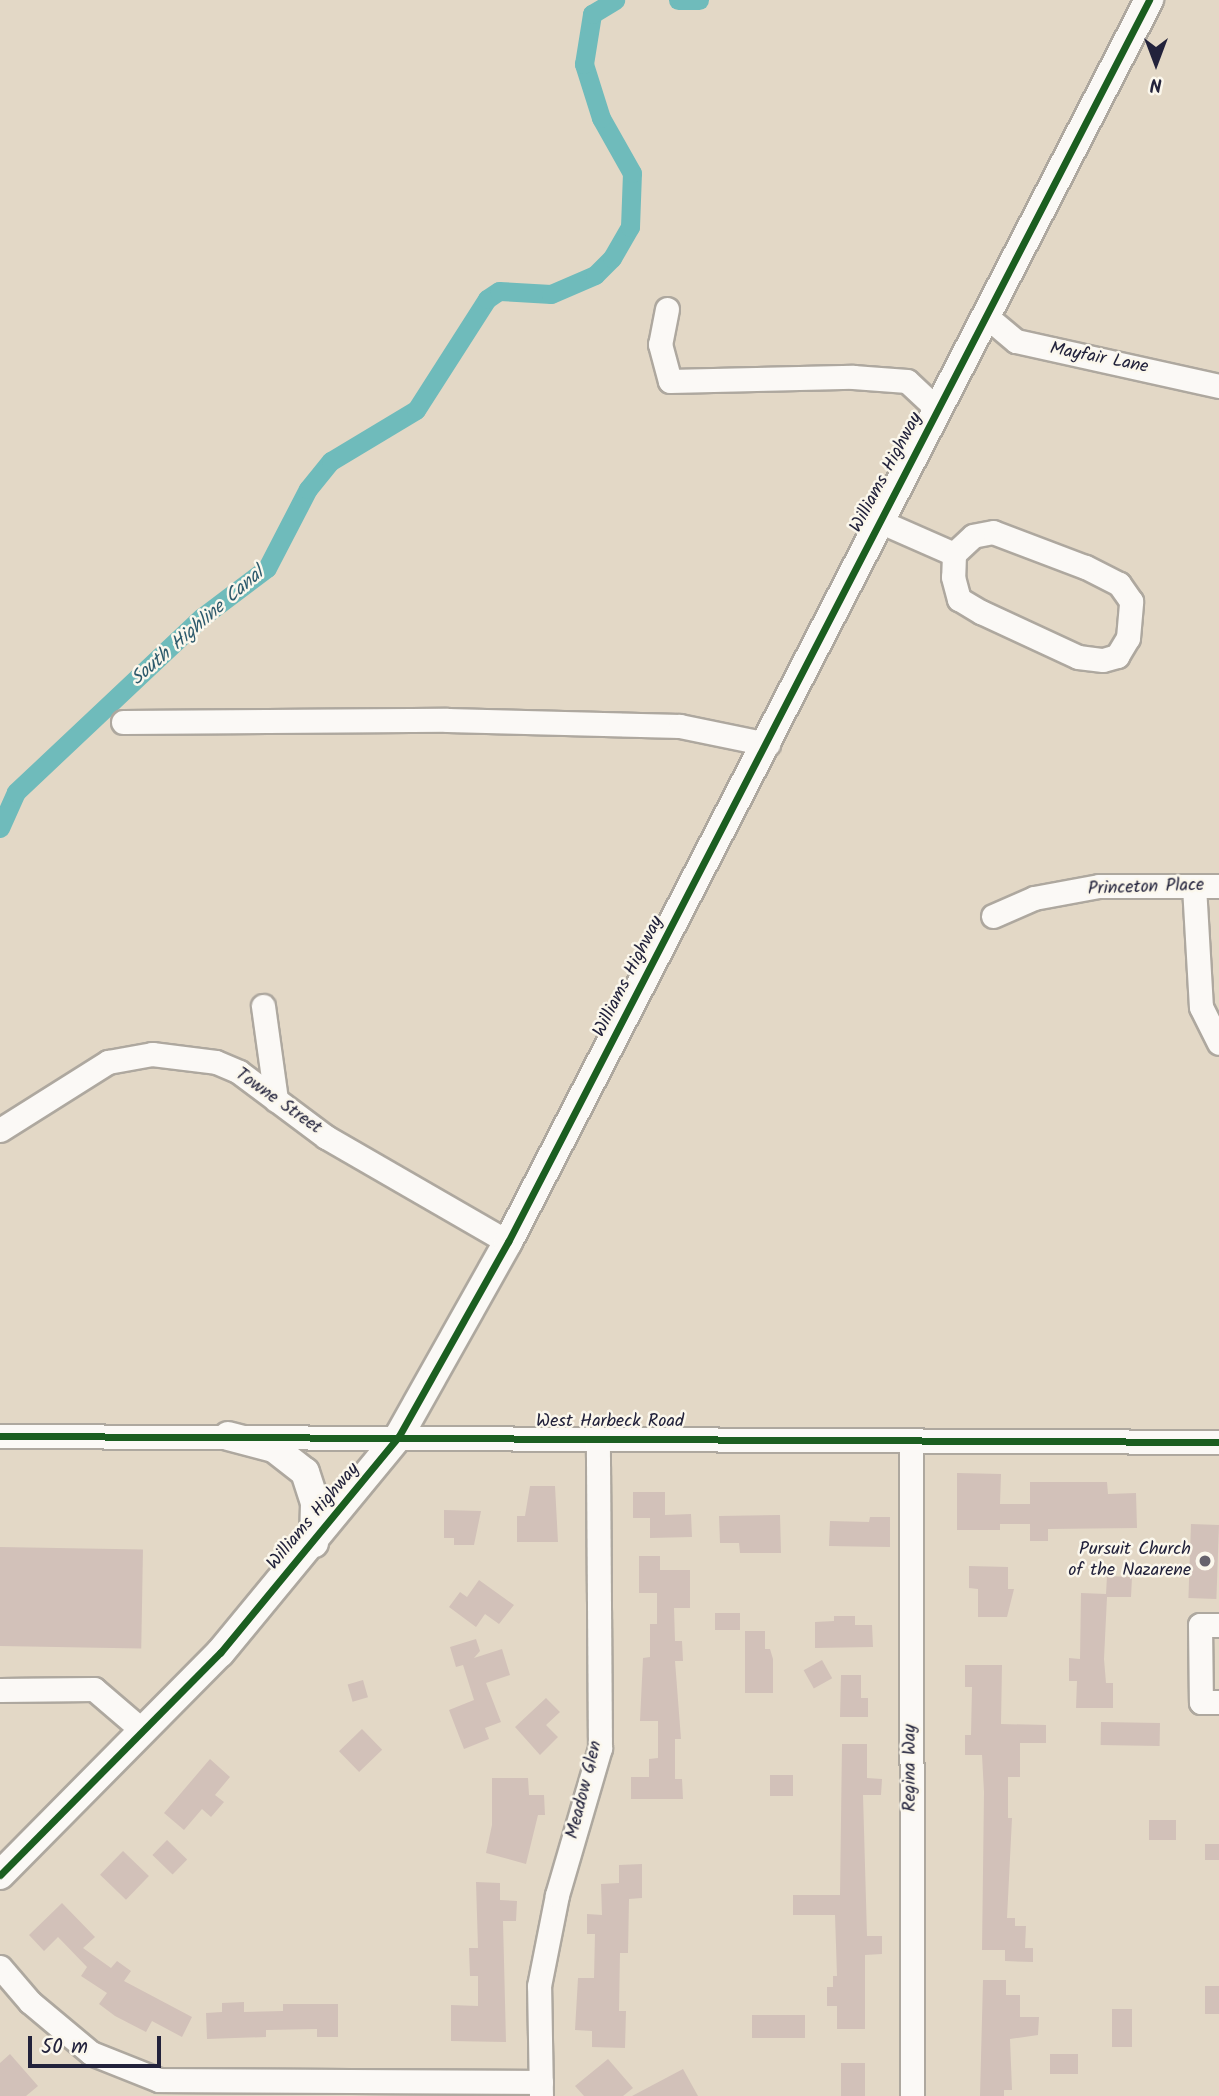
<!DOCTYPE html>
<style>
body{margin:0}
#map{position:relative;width:1219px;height:2096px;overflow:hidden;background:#e3d8c6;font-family:Kalam,sans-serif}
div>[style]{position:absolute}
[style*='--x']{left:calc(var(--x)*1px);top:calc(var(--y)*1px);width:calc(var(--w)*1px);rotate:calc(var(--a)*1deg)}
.canal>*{height:19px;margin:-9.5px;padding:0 9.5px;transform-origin:9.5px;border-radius:9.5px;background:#6fbbbb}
.building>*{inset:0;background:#d2c1b9;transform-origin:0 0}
.roads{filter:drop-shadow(2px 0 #aea89f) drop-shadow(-2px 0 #aea89f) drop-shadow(0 2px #aea89f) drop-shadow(0 -2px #aea89f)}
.minor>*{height:23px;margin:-11.5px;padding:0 11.5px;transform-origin:11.5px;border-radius:11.5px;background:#fbf9f6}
.major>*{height:28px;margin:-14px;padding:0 14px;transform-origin:14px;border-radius:14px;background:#fbf9f6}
.cycleway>*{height:7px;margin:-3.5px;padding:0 3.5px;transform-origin:3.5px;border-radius:3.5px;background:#1b5e20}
.dots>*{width:19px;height:19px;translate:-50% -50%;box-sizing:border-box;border:4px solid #fbf7ec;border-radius:50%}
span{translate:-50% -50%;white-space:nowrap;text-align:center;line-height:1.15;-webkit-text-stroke:5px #fbf7ec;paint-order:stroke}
.street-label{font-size:18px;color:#22223b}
.poi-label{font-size:18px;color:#22223b}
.right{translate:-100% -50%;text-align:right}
.water-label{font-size:19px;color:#2d5a6c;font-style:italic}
.north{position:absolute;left:1121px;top:28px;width:70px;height:70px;-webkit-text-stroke:5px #fbf7ec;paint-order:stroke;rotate:180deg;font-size:19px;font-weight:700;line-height:28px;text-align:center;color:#22223b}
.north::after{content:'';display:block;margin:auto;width:24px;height:32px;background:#22223b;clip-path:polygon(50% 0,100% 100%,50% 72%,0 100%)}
.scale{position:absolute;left:28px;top:2036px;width:133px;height:32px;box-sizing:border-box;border:4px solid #22223b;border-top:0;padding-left:9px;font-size:21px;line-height:24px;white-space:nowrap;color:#22223b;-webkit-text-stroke:5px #fbf7ec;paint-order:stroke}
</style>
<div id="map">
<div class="canal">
<div style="--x:678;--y:0;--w:21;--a:0"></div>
<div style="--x:0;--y:828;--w:39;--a:-66"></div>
<div style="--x:16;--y:792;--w:255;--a:-43.3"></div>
<div style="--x:202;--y:617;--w:81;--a:-37"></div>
<div style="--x:267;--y:568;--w:89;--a:-62.6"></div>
<div style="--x:308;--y:489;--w:36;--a:-51"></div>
<div style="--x:331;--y:461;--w:99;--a:-31"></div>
<div style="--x:416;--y:410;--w:132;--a:-57.4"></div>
<div style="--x:487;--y:299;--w:14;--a:-34"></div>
<div style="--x:499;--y:291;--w:52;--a:3.3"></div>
<div style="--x:551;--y:294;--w:48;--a:-23.4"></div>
<div style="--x:595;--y:275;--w:24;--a:-45"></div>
<div style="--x:612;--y:258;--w:36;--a:-60"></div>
<div style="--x:630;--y:227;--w:54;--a:-87.9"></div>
<div style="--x:632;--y:173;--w:63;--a:-119.4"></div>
<div style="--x:601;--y:118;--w:57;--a:-107.5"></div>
<div style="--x:584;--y:64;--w:51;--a:-80.9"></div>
<div style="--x:592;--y:14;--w:27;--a:-31"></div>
</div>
<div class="building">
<div style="clip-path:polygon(957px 1473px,1001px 1474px,1000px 1504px,1030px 1504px,1030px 1482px,1107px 1482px,1108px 1494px,1136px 1493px,1137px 1528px,1048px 1529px,1048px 1541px,1030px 1541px,1030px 1524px,1000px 1524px,1000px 1530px,957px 1530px)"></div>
<div style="clip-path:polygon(530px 1486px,555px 1486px,558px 1542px,517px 1542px,517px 1516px,525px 1516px)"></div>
<div style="clip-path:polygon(633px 1492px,665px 1492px,665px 1515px,691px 1514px,692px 1537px,650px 1538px,650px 1518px,633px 1518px)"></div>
<div style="clip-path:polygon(444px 1510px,481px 1511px,474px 1545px,454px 1545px,454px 1538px,444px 1538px)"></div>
<div style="clip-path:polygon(780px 1515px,781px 1553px,740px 1553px,739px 1543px,720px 1543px,719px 1516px)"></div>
<div style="clip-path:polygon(870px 1517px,890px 1517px,890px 1547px,829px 1546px,830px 1521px,869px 1522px)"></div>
<div style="left:1191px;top:1524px;width:28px;height:74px;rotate:2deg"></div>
<div style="left:0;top:1547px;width:143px;height:99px;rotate:1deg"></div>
<div style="clip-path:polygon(639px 1556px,660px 1556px,660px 1570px,690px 1570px,690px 1608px,674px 1608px,675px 1641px,682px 1641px,683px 1661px,675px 1661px,681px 1739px,675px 1739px,675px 1779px,682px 1779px,683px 1799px,631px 1799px,631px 1777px,649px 1777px,649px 1759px,658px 1758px,658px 1721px,640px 1721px,643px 1658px,650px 1657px,650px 1624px,657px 1624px,657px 1593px,639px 1593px)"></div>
<div style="clip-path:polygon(969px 1566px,1008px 1567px,1008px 1589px,1014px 1589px,1007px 1617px,978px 1617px,978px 1589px,969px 1588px)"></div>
<div style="clip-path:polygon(1107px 1576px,1132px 1577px,1131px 1597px,1107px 1597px,1104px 1659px,1106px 1683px,1113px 1683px,1113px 1708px,1076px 1708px,1077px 1681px,1069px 1681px,1069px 1658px,1080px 1659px,1081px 1593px,1106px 1594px)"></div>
<div style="clip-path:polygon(479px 1580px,514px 1605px,499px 1624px,485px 1614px,476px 1627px,449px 1607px,460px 1592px,467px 1597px)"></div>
<div style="left:715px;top:1613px;width:25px;height:17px"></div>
<div style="clip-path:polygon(834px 1616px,855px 1616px,855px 1625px,872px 1625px,873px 1647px,815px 1648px,815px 1622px,834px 1621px)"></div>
<div style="clip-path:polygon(745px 1631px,765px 1631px,765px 1649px,770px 1649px,773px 1659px,773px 1693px,745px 1693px)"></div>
<div style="clip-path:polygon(476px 1639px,480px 1651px,474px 1658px,502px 1649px,510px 1675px,486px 1683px,501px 1722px,485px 1728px,489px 1739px,464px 1749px,449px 1710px,474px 1700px,463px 1665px,456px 1667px,450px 1647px)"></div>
<div style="left:822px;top:1660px;width:21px;height:21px;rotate:61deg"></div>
<div style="clip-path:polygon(965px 1665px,1002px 1665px,1001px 1724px,1046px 1725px,1046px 1743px,1020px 1743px,1020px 1777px,1008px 1777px,1008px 1818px,1012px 1818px,1007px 1918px,1015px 1918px,1015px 1926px,1026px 1926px,1025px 1948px,1033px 1948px,1033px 1962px,1005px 1961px,1005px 1950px,982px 1950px,984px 1792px,982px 1755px,965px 1755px,965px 1735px,971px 1735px,972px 1687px,965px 1687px)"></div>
<div style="clip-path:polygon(841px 1675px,861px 1675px,861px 1698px,868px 1698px,868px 1717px,840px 1717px)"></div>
<div style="left:363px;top:1680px;width:18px;height:16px;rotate:74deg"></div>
<div style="clip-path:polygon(546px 1698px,560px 1712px,546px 1725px,558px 1737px,540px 1755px,515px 1727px)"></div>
<div style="left:1101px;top:1722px;width:59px;height:23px;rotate:1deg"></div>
<div style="left:362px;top:1729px;width:29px;height:32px;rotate:46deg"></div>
<div style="clip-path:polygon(842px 1744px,867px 1744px,867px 1778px,882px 1779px,881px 1795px,863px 1795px,867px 1936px,882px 1936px,882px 1954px,865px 1955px,865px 2029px,837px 2029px,837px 2006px,827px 2006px,827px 1987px,833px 1987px,833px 1976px,837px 1976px,835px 1915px,793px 1915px,793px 1895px,840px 1895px)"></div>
<div style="clip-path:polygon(210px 1759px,230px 1777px,215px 1795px,224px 1802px,211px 1817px,202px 1809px,184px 1830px,164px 1813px)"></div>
<div style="left:770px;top:1775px;width:23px;height:21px"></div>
<div style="clip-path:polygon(492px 1778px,528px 1778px,529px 1795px,544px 1795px,545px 1815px,538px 1815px,526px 1864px,486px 1853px,492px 1825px)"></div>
<div style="left:1176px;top:1820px;width:20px;height:27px;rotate:90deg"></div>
<div style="left:167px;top:1840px;width:28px;height:21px;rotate:44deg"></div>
<div style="left:1205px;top:1844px;width:14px;height:16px"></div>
<div style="left:123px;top:1851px;width:36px;height:33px;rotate:44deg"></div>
<div style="clip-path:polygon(642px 1864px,642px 1898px,629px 1899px,628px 1953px,620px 1953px,619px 2011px,626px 2011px,625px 2048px,592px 2047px,592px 2031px,575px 2030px,578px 1978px,594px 1978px,595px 1934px,587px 1934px,587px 1914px,602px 1915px,601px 1884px,619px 1883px,619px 1865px)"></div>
<div style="clip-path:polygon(476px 1882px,500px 1883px,500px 1900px,517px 1901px,516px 1921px,503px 1921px,506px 2042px,451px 2041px,451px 2005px,478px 2006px,478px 1976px,470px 1976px,469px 1948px,478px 1948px)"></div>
<div style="clip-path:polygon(62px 1903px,95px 1937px,83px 1948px,111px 1968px,117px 1961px,131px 1971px,124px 1981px,192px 2017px,182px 2037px,152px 2021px,146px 2032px,115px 2016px,99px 2004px,107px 1993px,81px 1976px,87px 1967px,58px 1937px,44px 1951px,29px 1935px)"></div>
<div style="clip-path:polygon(983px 1980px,1006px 1980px,1006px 1995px,1020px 1995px,1020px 2017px,1039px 2017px,1038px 2035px,1010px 2039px,1012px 2090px,1004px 2090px,1004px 2096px,980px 2096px)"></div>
<div style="left:1205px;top:1986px;width:14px;height:28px"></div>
<div style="clip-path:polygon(244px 2002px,244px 2012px,283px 2011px,283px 2004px,338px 2004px,338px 2037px,317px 2037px,317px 2029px,266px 2030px,266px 2037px,207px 2039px,206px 2013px,222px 2012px,222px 2003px)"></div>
<div style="left:1112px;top:2009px;width:20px;height:38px"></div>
<div style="left:752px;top:2015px;width:53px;height:23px"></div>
<div style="clip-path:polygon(10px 2054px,38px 2086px,26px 2096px,0 2096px,0 2063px)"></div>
<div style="left:1050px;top:2054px;width:28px;height:20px"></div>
<div style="clip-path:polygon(608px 2059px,633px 2088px,623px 2096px,584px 2096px,575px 2086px)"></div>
<div style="left:841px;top:2063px;width:24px;height:33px"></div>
<div style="clip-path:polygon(683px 2069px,698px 2096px,632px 2096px)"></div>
</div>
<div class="roads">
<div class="minor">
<div style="--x:667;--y:309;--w:36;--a:101"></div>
<div style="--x:660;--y:344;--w:38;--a:75"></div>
<div style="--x:670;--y:381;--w:183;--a:-1.3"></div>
<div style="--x:853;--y:377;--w:54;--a:4.2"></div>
<div style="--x:907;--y:381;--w:42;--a:43.1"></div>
<div style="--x:986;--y:316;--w:39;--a:40"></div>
<div style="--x:1016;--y:341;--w:208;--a:12.5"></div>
<div style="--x:879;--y:521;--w:82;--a:23.7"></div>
<div style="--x:954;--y:554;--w:23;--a:92"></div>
<div style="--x:953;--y:577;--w:23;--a:75"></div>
<div style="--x:959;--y:599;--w:26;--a:31"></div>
<div style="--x:981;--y:612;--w:107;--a:24.9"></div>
<div style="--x:1078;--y:657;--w:25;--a:7"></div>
<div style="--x:1103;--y:660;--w:15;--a:-16"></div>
<div style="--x:1117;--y:656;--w:21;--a:-59"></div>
<div style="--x:1128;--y:638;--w:37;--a:-85"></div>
<div style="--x:1131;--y:601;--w:21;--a:-125"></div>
<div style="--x:1119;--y:584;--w:38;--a:-153"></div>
<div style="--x:1085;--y:567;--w:98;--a:-159.2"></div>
<div style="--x:993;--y:532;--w:20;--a:169"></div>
<div style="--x:973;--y:536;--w:26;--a:137"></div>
<div style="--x:123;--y:722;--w:324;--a:-0.4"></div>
<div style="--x:447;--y:720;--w:233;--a:1.5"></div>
<div style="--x:680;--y:726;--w:90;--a:11.6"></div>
<div style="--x:1194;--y:886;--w:121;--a:86.7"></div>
<div style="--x:1201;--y:1007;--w:40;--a:63.4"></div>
<div style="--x:993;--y:916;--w:45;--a:-23.7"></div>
<div style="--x:1034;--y:898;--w:66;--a:-10.5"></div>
<div style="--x:1099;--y:886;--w:120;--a:0"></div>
<div style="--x:263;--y:1006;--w:95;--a:82.1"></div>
<div style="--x:0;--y:1130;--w:128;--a:-32.2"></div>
<div style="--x:108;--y:1062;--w:45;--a:-10.3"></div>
<div style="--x:152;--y:1054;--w:64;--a:7.1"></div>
<div style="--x:216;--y:1062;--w:25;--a:23"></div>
<div style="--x:239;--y:1072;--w:109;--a:36.8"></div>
<div style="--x:326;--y:1137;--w:210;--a:30"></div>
<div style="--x:0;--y:1436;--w:1219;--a:0.28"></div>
<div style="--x:911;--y:1440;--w:656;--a:89.91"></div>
<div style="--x:1219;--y:1625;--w:19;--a:180"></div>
<div style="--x:1200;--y:1625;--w:77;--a:89.3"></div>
<div style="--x:1201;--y:1702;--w:18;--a:0"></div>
<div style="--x:0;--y:1690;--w:94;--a:-0.6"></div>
<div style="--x:94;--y:1689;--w:65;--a:40.6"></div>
<div style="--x:0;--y:1967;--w:46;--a:49.4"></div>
<div style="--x:30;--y:2002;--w:80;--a:39.9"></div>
<div style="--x:91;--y:2053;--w:73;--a:21.7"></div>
<div style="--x:159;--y:2080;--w:382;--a:0.3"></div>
<div style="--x:541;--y:2096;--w:110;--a:-91"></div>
<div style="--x:539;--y:1986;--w:93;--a:-78.8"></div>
<div style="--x:557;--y:1895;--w:153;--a:-73.7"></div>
<div style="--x:600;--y:1748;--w:310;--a:-90.4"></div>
</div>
<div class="major">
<div style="--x:228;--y:1436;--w:48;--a:14.6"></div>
<div style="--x:274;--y:1448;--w:39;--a:38"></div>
<div style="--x:305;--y:1472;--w:33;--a:72"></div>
<div style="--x:315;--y:1503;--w:40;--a:91.4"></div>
<div style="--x:0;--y:1875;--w:313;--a:-45.3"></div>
<div style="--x:220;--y:1653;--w:281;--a:-50.5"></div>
<div style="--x:399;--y:1436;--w:223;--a:-60.7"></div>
<div style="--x:508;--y:1242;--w:1398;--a:-62.7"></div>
</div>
</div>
<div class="cycleway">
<div style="--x:0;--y:1436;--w:1219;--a:0.28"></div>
<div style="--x:0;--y:1875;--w:313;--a:-45.3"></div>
<div style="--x:220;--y:1653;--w:281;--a:-50.5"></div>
<div style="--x:399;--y:1436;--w:223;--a:-60.7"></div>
<div style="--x:508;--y:1242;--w:1398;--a:-62.7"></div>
</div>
<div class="dots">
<div style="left:1205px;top:1561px;background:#66626c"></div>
</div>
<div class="street-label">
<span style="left:1099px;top:359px;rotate:11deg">Mayfair Lane</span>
<span style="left:887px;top:473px;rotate:-62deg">Williams Highway</span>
<span style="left:1146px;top:888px;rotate:-2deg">Princeton Place</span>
<span style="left:629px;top:977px;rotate:-63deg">Williams Highway</span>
<span style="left:278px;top:1102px;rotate:35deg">Towne Street</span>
<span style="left:610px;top:1422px">West Harbeck Road</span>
<span style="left:314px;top:1517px;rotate:-50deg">Williams Highway</span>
<span style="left:911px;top:1768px;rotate:-90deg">Regina Way</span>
<span style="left:585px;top:1790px;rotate:-76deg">Meadow Glen</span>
</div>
<div class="poi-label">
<span class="right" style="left:1191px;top:1561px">Pursuit Church<br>of the Nazarene</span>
</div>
<div class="water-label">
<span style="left:198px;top:627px;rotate:-41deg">South Highline Canal</span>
</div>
<div class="north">N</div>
<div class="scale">50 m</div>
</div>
